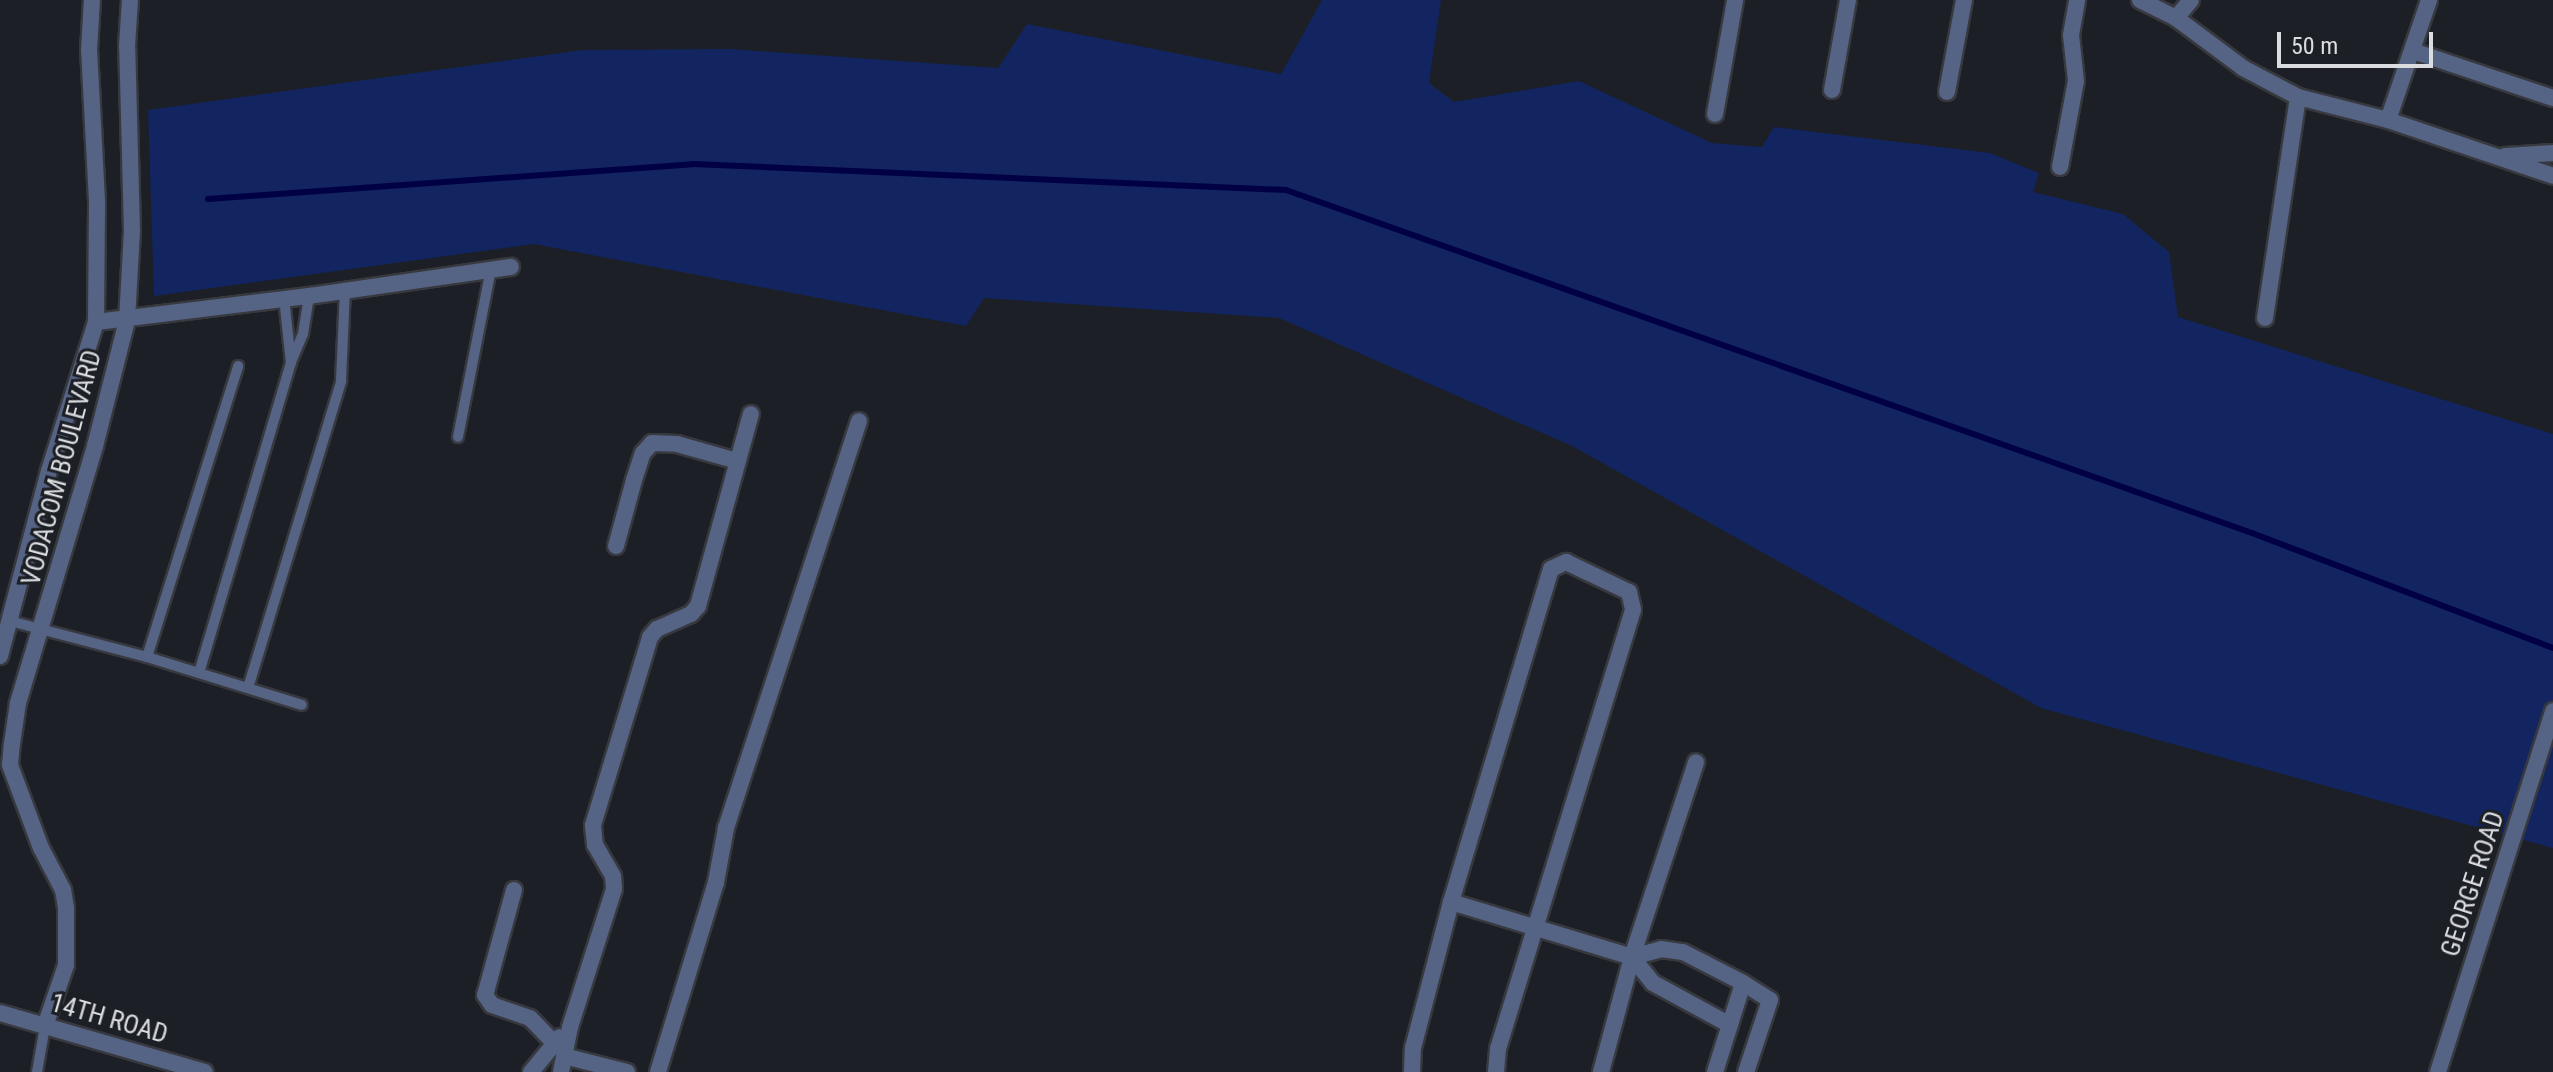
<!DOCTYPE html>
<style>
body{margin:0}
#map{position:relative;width:2553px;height:1072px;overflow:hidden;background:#1c1f25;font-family:"Roboto Condensed",sans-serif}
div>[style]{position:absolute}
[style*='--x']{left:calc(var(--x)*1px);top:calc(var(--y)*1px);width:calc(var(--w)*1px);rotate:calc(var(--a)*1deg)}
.green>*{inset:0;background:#122560}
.stream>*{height:6px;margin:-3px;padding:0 3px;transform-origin:3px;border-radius:3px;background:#020044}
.roads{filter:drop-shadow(2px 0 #37393f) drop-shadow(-2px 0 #37393f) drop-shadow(0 2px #37393f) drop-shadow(0 -2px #37393f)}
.service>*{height:10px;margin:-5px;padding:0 5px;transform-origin:5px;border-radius:5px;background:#556384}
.minor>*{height:16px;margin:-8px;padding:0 8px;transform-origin:8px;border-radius:8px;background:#556384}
.tertiary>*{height:16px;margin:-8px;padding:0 8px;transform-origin:8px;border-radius:8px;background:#556384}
span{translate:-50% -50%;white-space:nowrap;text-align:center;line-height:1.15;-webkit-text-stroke:6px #1c1f25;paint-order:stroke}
.street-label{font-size:26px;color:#dadce0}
.scale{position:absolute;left:2277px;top:32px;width:156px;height:36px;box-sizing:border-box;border:4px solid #dadce0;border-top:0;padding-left:10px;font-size:24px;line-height:28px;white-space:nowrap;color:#dadce0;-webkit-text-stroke:6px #1c1f25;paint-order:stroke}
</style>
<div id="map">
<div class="green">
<div style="clip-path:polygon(1322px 0,1441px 0,1429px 83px,1454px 102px,1579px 81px,1712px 143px,1762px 147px,1774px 127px,1990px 153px,2039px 173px,2033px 192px,2123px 214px,2169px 252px,2178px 317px,2553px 434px,2553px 848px,2041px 708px,1572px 446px,1279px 318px,984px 298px,966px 326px,534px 244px,154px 296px,148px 110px,582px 50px,729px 49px,998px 68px,1027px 24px,1281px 74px)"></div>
</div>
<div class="stream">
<div style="--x:208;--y:199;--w:486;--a:-4.1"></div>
<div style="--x:693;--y:164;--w:594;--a:2.51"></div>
<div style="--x:1286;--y:190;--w:1025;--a:19.55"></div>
<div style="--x:2252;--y:533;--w:322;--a:20.9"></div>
</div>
<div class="roads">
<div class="service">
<div style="--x:291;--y:362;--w:30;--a:-67"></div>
<div style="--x:303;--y:334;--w:38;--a:-81"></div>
<div style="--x:458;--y:437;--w:171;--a:-78.9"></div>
<div style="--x:10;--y:621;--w:142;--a:14.7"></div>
<div style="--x:147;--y:657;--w:162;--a:17.2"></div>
<div style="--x:147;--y:657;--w:305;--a:-72.6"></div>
<div style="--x:199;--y:673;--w:323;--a:-73.5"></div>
<div style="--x:291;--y:363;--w:65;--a:-96.1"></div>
<div style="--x:248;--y:688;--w:321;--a:-73.1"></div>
<div style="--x:341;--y:381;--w:90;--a:-87.5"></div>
<div style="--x:37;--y:1072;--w:47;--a:-80.1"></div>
</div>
<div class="minor">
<div style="--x:2140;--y:0;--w:40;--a:26.6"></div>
<div style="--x:2176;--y:18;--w:84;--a:36.7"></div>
<div style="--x:2243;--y:68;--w:62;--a:27.8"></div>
<div style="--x:2298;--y:97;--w:93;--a:14.3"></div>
<div style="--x:2388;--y:120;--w:174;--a:18.7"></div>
<div style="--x:2176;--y:18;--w:23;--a:-50"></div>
<div style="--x:2413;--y:51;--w:148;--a:18.6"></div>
<div style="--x:1832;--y:90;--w:91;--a:-79.9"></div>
<div style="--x:1947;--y:92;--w:94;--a:-79.5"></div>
<div style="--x:1715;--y:114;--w:116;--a:-80"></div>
<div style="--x:2388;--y:120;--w:127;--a:-71.1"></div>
<div style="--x:2505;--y:156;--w:48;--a:-3.6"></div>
<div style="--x:2060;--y:167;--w:87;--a:-79.5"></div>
<div style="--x:2076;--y:81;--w:46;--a:-96.2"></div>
<div style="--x:2071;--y:35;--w:36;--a:-80"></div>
<div style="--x:2265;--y:318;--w:223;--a:-81.5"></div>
<div style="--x:96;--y:322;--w:215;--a:-7"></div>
<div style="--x:309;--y:296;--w:204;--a:-8.2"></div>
<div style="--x:616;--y:546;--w:68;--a:-74.7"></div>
<div style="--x:634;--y:480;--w:28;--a:-72"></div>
<div style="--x:643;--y:453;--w:13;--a:-48"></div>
<div style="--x:652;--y:443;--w:25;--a:2"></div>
<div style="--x:677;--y:444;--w:62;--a:15.8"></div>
<div style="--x:0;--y:656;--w:191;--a:-75.2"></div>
<div style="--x:49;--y:471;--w:156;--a:-72.5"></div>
<div style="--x:96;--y:322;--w:121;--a:-89.5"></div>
<div style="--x:97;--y:201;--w:151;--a:-93"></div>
<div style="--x:89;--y:50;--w:50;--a:-86.6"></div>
<div style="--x:514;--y:890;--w:109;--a:105.4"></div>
<div style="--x:485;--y:995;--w:12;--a:55"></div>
<div style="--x:492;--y:1005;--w:40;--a:18.9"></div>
<div style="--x:530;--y:1018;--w:35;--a:46"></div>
<div style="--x:1451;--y:902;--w:189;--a:16.9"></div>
<div style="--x:1730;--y:1025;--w:88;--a:-151.4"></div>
<div style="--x:1653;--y:983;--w:33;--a:-129"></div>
<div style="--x:1632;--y:957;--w:30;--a:-15"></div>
<div style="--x:1661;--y:949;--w:22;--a:8"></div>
<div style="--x:1683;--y:952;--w:68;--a:27.3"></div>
<div style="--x:45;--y:1026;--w:65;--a:-71"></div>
<div style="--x:66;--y:965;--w:57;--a:-90"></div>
<div style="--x:66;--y:908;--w:18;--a:-99"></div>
<div style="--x:63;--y:890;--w:47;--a:-117.6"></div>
<div style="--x:41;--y:848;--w:89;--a:-110.5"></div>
<div style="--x:10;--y:765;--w:21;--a:-85"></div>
<div style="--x:12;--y:744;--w:41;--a:-81.7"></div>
<div style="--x:18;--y:703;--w:268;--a:-73.3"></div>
<div style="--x:95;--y:446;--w:130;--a:-75.7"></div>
<div style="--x:127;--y:320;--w:89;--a:-86.8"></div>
<div style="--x:132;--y:231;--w:185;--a:-91.5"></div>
<div style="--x:127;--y:46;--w:46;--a:-86.3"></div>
<div style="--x:564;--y:1056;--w:65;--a:14.3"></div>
<div style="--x:531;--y:1072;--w:45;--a:-50.4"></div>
<div style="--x:561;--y:1072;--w:46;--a:-78.7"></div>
<div style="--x:570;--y:1027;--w:145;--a:-72.3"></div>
<div style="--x:614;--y:889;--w:13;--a:-94"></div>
<div style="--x:613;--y:876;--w:36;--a:-120"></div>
<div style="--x:595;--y:845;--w:20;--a:-96"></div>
<div style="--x:593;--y:825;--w:196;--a:-73.1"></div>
<div style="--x:650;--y:637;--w:11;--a:-49"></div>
<div style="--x:657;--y:629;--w:37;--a:-24"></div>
<div style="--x:691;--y:614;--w:11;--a:-49"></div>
<div style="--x:698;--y:606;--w:199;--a:-74.6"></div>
<div style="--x:658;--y:1072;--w:199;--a:-73"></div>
<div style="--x:716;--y:882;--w:55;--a:-79.5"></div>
<div style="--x:726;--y:828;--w:428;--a:-71.9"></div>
<div style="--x:1412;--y:1072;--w:24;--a:-88"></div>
<div style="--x:1413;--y:1048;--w:151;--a:-75.4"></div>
<div style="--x:1451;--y:902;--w:348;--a:-73.3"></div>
<div style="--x:1551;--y:569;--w:17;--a:-25"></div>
<div style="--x:1566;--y:562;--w:70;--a:25.5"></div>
<div style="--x:1629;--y:592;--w:18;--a:77"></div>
<div style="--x:1633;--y:610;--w:459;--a:107.1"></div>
<div style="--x:1498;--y:1049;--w:23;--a:95"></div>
<div style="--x:1601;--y:1072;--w:119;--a:-74.9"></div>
<div style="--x:1632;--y:957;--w:205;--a:-71.8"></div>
<div style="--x:1715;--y:1072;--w:93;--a:-72.5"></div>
<div style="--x:1743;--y:983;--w:32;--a:32"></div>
<div style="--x:1770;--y:1000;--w:76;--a:108.4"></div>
<div style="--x:2438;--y:1072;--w:379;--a:-72.3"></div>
</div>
<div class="tertiary">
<div style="--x:0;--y:1013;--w:213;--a:16.1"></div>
</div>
</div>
<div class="street-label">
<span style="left:62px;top:468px;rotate:-75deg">VODACOM BOULEVARD</span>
<span style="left:2473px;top:884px;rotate:-72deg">GEORGE ROAD</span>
<span style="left:109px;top:1019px;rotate:16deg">14TH ROAD</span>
</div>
<div class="scale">50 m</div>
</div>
